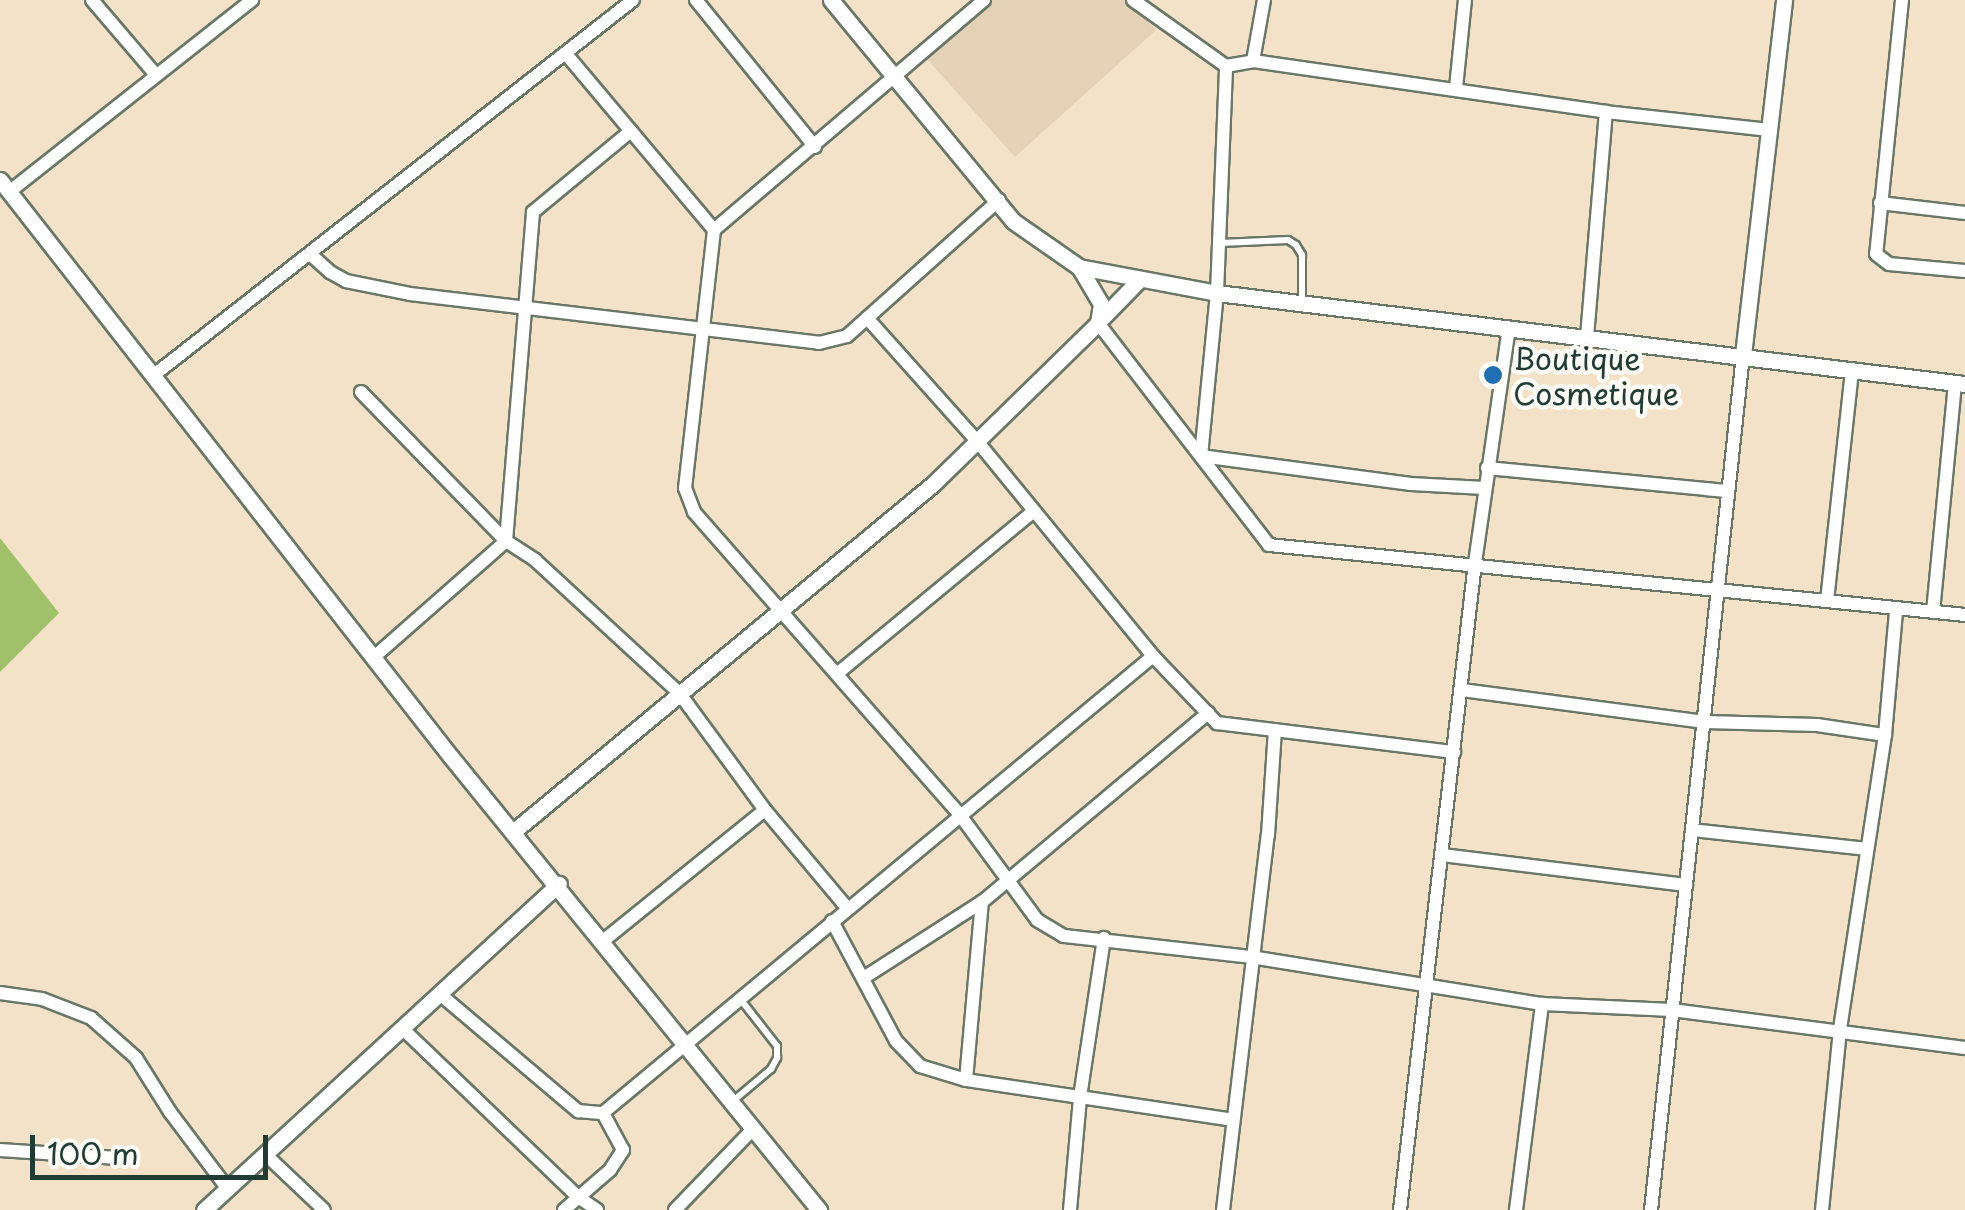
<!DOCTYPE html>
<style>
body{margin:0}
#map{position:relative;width:1965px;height:1210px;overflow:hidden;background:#f3e2c7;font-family:"Playpen Sans",sans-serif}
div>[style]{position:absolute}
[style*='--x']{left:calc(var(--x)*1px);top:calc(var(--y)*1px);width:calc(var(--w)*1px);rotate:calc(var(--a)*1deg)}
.built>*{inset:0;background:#e5d1b6}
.green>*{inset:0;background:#a0c16a}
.roads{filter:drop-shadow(2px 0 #697767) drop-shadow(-2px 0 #697767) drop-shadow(0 2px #697767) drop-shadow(0 -2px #697767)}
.service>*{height:6px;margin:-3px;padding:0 3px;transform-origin:3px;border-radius:3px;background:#fff}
.minor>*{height:12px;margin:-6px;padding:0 6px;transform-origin:6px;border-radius:6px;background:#fff}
.tertiary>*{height:15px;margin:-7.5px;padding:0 7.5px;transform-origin:7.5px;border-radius:7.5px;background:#fff}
.dots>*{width:28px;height:28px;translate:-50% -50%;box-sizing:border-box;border:5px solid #fdfcf7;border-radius:50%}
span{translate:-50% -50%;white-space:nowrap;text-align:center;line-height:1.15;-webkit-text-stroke:9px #fdfcf7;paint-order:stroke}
.poi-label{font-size:30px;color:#1f3d34}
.left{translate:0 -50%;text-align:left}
.scale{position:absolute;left:30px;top:1135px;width:238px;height:45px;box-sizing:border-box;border:5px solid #1f3d34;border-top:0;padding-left:12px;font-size:30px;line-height:35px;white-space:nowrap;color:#1f3d34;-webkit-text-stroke:8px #fdfcf7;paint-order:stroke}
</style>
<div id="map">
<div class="built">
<div style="clip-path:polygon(990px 0,1128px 0,1156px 30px,1015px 157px,926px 58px)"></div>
</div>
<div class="green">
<div style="clip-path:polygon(0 538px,59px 613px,0 672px)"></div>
</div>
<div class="roads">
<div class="service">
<div style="--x:1220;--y:243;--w:68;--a:-2.5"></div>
<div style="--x:1288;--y:240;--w:9;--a:32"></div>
<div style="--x:1296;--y:245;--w:12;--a:59"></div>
<div style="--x:1302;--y:255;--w:48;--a:90"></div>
<div style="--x:733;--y:1101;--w:50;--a:-40.1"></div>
<div style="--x:771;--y:1069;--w:13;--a:-61"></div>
<div style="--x:777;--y:1058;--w:12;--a:-90"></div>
<div style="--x:777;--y:1046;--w:58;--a:-128"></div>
</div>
<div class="minor">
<div style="--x:92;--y:0;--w:99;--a:49.5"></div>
<div style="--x:696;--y:0;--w:189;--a:51"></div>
<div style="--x:984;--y:0;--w:355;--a:139.6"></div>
<div style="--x:714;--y:230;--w:260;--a:96.4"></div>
<div style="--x:685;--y:488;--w:26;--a:69"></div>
<div style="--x:694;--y:512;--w:403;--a:48.7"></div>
<div style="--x:960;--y:815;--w:130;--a:53.7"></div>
<div style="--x:1037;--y:920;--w:31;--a:31"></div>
<div style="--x:1064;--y:936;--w:188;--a:6.4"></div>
<div style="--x:1251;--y:957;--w:295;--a:9.2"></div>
<div style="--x:1542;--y:1004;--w:130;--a:2.6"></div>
<div style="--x:1672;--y:1010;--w:295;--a:7.4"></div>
<div style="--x:1133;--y:0;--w:114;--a:35.4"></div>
<div style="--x:1902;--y:0;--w:255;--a:95.8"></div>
<div style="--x:1876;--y:254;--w:16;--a:38"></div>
<div style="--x:1889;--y:264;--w:76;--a:5.3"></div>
<div style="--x:566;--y:54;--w:230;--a:49.9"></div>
<div style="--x:1253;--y:61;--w:62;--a:-79.8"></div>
<div style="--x:1456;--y:88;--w:88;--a:-84.2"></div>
<div style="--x:9;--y:192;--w:310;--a:-38.3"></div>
<div style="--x:1880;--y:203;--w:86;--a:6.7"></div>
<div style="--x:310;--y:254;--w:27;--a:42"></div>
<div style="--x:330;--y:272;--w:18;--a:29"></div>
<div style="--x:346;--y:281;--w:65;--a:11.5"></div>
<div style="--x:410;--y:294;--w:412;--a:6.8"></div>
<div style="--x:819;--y:343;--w:29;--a:-14"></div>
<div style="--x:847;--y:336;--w:204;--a:-41.8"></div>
<div style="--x:867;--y:318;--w:165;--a:48.2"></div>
<div style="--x:977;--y:441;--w:278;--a:50.7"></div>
<div style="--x:1153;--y:656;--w:93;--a:46.3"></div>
<div style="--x:1217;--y:723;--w:239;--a:7"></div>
<div style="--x:1098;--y:323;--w:280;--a:52.4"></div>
<div style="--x:1269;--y:545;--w:700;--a:5.74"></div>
<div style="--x:1587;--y:337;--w:226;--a:-85.2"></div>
<div style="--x:154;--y:375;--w:608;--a:-38.06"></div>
<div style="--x:361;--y:392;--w:208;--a:45.8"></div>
<div style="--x:506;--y:541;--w:35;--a:33"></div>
<div style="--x:535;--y:560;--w:197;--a:42.7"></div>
<div style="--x:680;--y:694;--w:144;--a:53.8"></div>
<div style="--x:765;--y:810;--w:129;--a:50"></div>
<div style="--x:1487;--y:468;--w:240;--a:5.5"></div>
<div style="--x:1484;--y:488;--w:73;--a:-176.9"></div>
<div style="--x:1411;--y:484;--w:212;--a:-172.4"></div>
<div style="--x:1201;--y:456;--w:164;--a:-84.4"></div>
<div style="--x:1217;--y:293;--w:227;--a:-87.7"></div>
<div style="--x:1226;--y:66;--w:27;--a:-10"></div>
<div style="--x:1253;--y:61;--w:357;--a:8.2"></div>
<div style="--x:1606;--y:112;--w:163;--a:6.3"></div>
<div style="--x:1827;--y:601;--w:233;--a:-83.8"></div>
<div style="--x:1933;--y:612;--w:230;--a:-84.5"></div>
<div style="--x:374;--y:657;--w:176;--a:-41.3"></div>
<div style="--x:506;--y:541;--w:330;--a:-85.3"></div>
<div style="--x:533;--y:212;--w:127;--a:-39.6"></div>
<div style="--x:838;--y:673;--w:254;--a:-39.6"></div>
<div style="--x:1462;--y:690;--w:245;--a:7.5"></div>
<div style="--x:1705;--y:722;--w:112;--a:1.5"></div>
<div style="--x:1817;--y:725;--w:69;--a:8.4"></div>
<div style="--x:1692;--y:830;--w:175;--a:6.2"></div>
<div style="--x:1442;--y:855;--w:246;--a:7"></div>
<div style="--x:832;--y:921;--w:136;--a:61.9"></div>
<div style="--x:896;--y:1041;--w:35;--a:46"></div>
<div style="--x:920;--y:1066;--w:48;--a:16.9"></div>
<div style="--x:966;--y:1080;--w:270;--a:8.5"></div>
<div style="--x:603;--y:941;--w:208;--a:-39"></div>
<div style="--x:865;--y:977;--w:139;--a:-32.7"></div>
<div style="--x:0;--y:993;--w:42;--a:8.1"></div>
<div style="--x:42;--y:999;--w:53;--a:21.2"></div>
<div style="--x:91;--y:1018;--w:60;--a:41.6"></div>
<div style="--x:136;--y:1058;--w:64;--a:57.8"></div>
<div style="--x:170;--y:1112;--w:95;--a:53.1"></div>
<div style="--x:441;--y:995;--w:180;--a:40.3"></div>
<div style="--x:578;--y:1111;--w:25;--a:5"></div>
<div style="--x:603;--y:1113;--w:715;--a:-39.72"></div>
<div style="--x:404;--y:1030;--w:241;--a:43.8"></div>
<div style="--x:578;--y:1197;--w:23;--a:34"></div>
<div style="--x:966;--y:1080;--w:179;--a:-84.9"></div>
<div style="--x:982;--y:902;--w:295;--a:-39.9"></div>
<div style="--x:0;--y:1150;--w:118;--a:3.9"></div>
<div style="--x:265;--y:1154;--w:81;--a:43.5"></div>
<div style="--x:564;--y:1210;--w:61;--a:-41"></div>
<div style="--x:610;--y:1170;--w:24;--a:-57"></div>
<div style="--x:623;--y:1150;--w:42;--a:-118.4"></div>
<div style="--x:675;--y:1210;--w:112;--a:-46.1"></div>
<div style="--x:1070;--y:1210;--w:113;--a:-84.9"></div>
<div style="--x:1080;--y:1097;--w:161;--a:-81.4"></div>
<div style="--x:1223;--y:1210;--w:378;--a:-83.2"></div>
<div style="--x:1268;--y:835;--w:105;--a:-86.2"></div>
<div style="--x:1400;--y:1210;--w:651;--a:-83.39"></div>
<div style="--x:1475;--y:563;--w:237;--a:-81.8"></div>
<div style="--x:1516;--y:1210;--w:208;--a:-82.8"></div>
<div style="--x:1651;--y:1210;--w:860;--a:-83.86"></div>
<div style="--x:1822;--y:1210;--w:182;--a:-84.3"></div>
<div style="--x:1840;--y:1029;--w:297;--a:-81.3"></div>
<div style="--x:1885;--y:735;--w:124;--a:-84.9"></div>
</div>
<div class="tertiary">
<div style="--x:831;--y:0;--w:286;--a:50.5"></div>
<div style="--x:1013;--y:221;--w:80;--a:34.9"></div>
<div style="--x:1079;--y:267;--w:140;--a:10.7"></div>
<div style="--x:1217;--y:293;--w:754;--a:6.94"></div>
<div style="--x:0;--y:180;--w:732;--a:51.99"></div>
<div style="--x:451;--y:757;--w:584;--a:50.91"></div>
<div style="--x:1100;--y:320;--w:56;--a:-45.7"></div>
<div style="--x:1743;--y:355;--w:357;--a:-83.4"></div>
<div style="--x:514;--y:831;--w:544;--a:-39.63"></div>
<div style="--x:933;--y:484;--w:231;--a:-44.3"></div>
<div style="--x:1098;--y:323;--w:19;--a:-81"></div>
<div style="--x:1101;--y:304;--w:43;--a:-120.7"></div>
<div style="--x:204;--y:1210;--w:482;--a:-42.6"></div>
</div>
</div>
<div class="dots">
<div style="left:1493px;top:375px;background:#1f6fb2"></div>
</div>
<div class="poi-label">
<span class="left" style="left:1513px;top:375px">Boutique<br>Cosmetique</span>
</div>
<div class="scale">100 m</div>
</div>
